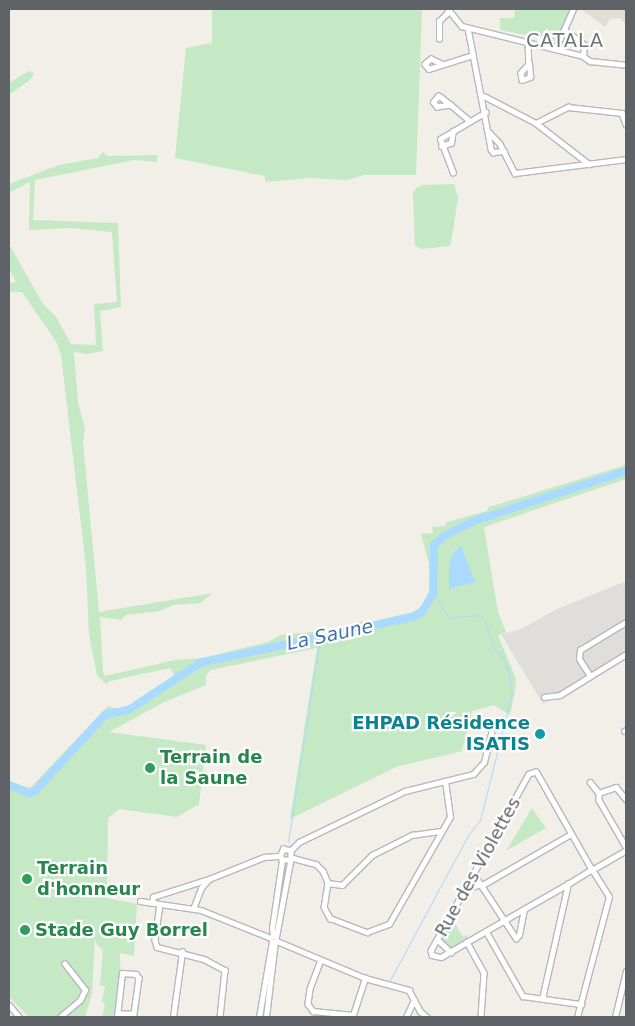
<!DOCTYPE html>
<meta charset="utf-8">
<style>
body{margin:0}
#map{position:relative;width:635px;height:1026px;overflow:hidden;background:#f1efe8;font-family:"DejaVu Sans",sans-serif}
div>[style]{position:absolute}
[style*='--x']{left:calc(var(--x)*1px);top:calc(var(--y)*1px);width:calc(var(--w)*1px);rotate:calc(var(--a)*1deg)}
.industrial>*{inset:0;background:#e0deda}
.education>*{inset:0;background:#e1ded6}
.green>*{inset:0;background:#c5e8c5}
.water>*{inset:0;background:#aadaff}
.stream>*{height:1px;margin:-0.5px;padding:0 0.5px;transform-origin:0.5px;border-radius:0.5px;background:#aadaff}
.river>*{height:8px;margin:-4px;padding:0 4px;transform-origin:4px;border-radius:4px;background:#aadaff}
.roads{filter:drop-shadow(1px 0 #b5b8bc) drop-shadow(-1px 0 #b5b8bc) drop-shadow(0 1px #b5b8bc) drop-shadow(0 -1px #b5b8bc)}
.minor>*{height:4.5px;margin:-2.25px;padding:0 2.25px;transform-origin:2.25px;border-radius:2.25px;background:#fff}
.tertiary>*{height:5px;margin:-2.5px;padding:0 2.5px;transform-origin:2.5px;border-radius:2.5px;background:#fff}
.dots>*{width:14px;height:14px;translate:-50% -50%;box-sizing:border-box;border:2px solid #fff;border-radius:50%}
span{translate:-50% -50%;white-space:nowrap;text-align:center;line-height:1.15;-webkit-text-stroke:4.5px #fff;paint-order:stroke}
.culture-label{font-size:18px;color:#0d838f;font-weight:700}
.right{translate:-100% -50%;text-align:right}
.leisure-label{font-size:18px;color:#27864d;font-weight:700}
.left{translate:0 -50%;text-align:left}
.street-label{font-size:18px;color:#5f6368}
.neighbourhood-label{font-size:19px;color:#70757a;letter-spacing:1px}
.water-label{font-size:19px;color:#4174aa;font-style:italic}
.frame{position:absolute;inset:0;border:10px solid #5f6368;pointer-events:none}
</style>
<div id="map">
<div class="industrial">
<div style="clip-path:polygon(626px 581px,626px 652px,543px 704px,501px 634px,519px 630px,555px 610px)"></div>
</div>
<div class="education">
<div style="clip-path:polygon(581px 9px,626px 9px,626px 24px,620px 18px,610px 19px,605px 27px)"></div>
</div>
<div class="green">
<div style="clip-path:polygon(212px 9px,422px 9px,416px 175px,364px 175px,347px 180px,308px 178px,265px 182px,265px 176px,175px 158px,186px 48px,212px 43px)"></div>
<div style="clip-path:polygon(515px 9px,571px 9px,555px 41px,500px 30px,500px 18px,514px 18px)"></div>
<div style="clip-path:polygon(29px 71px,34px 73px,31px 79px,9px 95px,9px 83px)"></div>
<div style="clip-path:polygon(103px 152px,107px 156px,157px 155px,157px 162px,134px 160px,35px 180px,33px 220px,118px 223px,121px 307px,100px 311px,103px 351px,87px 354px,74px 352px,78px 403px,85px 428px,83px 442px,99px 612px,213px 593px,200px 603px,173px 605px,160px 611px,126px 615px,121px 620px,100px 617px,103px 672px,105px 676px,175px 660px,202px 658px,268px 642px,280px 635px,335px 630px,341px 626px,344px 629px,362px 621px,366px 623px,413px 612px,422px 606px,430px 589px,429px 564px,421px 534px,433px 533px,432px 527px,445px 526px,447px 522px,487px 511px,489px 507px,626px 465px,626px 479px,484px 527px,498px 612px,506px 632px,498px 635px,516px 679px,515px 691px,510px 715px,494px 705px,472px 711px,462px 751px,396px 767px,290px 819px,317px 648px,211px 670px,206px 676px,206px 685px,164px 702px,109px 732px,206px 745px,199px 804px,177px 817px,119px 809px,108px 818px,107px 898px,137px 904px,134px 956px,120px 953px,121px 987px,115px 1017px,102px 1017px,105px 1005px,102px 1001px,105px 987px,100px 985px,103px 950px,96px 944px,95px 938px,92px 994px,85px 1017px,29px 1017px,9px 997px,9px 781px,30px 788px,108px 706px,118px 709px,129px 706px,174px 675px,170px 668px,110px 681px,106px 684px,97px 675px,89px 635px,86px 567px,61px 355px,57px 343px,22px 292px,9px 292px,9px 283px,16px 282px,9px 269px,9px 244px,43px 304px,56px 317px,71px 344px,96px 345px,94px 304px,117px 302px,112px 232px,70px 228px,29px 230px,30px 182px,9px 193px,9px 184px,59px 165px,98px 158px)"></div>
<div style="clip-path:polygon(454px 184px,458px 198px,451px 243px,449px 246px,422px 249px,415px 246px,413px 194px,416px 188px,422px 185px)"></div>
<div style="clip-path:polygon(532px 808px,546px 828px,506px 851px)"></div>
<div style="clip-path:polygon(452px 918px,463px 937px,467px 935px,469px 939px,449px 948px,441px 937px)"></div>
</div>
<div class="water">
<div style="clip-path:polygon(461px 546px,475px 582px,449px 589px,449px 566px,454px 552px)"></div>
</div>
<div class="stream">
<div style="--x:320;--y:640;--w:3;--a:-90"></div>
<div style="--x:288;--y:842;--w:199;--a:-81.1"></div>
<div style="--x:277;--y:918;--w:53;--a:-81.3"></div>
<div style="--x:389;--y:982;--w:167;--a:-61.7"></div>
<div style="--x:468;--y:835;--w:19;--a:-51"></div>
<div style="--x:480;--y:820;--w:131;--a:-75.9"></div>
<div style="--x:512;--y:693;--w:19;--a:-99"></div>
<div style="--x:509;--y:674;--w:22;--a:-112"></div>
<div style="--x:501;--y:654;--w:7;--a:-146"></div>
<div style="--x:495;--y:650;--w:34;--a:-109"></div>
<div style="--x:484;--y:618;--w:8;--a:-157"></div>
<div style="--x:477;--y:615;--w:28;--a:174"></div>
<div style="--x:449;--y:618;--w:29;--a:-124"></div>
<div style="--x:263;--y:1017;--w:44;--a:-82.2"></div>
</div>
<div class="river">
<div style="--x:9;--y:785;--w:22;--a:22"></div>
<div style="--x:29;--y:793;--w:6;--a:-18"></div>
<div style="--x:35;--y:791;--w:103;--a:-47.4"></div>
<div style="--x:105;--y:715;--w:26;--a:-13"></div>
<div style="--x:130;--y:709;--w:84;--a:-33.3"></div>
<div style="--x:200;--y:663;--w:218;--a:-12.2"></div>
<div style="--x:413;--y:617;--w:10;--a:-29"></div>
<div style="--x:422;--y:612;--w:21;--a:-59"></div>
<div style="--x:433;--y:594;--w:49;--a:-88.8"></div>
<div style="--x:434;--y:545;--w:13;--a:-42"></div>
<div style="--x:444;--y:536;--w:30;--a:-27"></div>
<div style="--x:471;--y:522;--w:163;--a:-18.2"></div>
</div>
<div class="roads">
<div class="minor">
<div style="--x:448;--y:9;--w:22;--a:51"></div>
<div style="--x:462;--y:26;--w:125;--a:13.9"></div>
<div style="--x:583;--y:56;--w:11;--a:-85"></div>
<div style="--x:584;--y:45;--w:25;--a:-143"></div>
<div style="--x:468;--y:28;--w:123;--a:79.2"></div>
<div style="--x:491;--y:149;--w:4;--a:56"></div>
<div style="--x:493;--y:152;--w:11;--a:-5"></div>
<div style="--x:439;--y:39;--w:18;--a:-90"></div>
<div style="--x:439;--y:21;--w:14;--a:-45"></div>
<div style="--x:528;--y:41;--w:23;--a:88"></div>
<div style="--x:529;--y:64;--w:12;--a:132"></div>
<div style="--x:521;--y:73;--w:7;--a:82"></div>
<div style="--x:522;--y:80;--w:9;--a:-21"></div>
<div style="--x:530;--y:77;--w:13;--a:-94"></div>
<div style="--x:556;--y:48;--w:43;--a:-66.4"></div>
<div style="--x:583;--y:56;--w:9;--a:36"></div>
<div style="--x:590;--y:61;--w:36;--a:6"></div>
<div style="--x:443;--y:65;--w:13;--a:-153"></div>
<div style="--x:431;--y:59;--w:8;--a:140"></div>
<div style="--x:425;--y:64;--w:6;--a:51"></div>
<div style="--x:429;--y:69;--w:46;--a:-17.7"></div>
<div style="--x:438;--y:96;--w:3;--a:18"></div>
<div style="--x:441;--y:97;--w:13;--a:39"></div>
<div style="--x:451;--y:105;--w:14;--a:172"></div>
<div style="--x:437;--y:107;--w:6;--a:-129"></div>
<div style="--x:433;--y:102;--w:8;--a:-50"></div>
<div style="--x:484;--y:96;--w:59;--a:27.4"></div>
<div style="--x:536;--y:123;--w:67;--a:37.7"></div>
<div style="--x:451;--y:105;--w:25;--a:40"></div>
<div style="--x:536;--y:123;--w:36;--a:-27"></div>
<div style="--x:568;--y:107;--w:54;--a:6.3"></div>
<div style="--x:622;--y:113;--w:12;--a:70"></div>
<div style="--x:489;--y:132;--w:16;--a:47"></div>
<div style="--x:500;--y:144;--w:33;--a:63"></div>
<div style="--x:515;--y:173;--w:112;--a:-7.2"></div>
<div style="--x:441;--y:146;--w:10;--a:-17"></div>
<div style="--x:451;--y:143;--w:12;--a:-81"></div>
<div style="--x:453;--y:173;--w:36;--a:-111"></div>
<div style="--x:440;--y:139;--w:53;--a:-30.4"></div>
<div style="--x:590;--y:676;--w:20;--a:-123"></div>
<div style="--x:579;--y:659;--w:9;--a:-84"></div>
<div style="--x:580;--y:650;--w:54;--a:-31.3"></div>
<div style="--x:544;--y:697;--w:16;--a:-7"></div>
<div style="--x:560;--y:695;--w:78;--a:-31.8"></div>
<div style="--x:624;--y:731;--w:2;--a:-27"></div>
<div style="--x:590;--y:782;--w:14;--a:51"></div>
<div style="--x:599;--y:793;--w:7;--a:90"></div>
<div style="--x:599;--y:800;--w:54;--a:60.1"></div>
<div style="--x:599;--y:793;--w:18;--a:-19"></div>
<div style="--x:616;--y:787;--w:16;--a:50"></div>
<div style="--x:291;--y:850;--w:11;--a:-45"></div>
<div style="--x:299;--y:842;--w:118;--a:-25.7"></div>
<div style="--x:405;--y:791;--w:70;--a:-14"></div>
<div style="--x:473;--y:774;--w:16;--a:-47"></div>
<div style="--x:484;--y:762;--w:30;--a:-76"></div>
<div style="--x:293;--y:858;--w:24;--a:15"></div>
<div style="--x:316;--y:864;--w:10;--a:45"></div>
<div style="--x:323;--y:871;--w:13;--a:67"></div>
<div style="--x:328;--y:883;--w:14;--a:8"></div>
<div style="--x:342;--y:885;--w:42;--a:-45"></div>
<div style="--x:372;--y:855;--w:45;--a:-26.6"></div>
<div style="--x:412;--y:835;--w:29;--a:-8"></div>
<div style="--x:474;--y:874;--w:77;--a:56.7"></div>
<div style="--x:516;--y:938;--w:4;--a:-45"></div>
<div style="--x:519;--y:935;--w:26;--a:-79"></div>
<div style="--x:328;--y:883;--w:24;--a:99"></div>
<div style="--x:324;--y:907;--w:13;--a:61"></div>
<div style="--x:330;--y:918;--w:40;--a:21"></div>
<div style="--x:367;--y:932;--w:23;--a:-20"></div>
<div style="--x:389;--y:924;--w:123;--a:-60.3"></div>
<div style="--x:450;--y:817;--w:36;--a:-98"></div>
<div style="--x:466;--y:888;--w:18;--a:-13"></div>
<div style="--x:484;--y:884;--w:100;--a:-29.9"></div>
<div style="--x:140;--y:901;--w:62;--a:8.4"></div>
<div style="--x:201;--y:910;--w:75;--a:21.8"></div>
<div style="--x:152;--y:903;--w:6;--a:-81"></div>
<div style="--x:153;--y:897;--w:56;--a:-17.8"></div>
<div style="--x:160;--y:904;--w:36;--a:98"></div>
<div style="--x:155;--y:940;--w:7;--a:74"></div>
<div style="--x:157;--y:947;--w:49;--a:14.3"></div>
<div style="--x:204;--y:959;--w:24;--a:28"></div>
<div style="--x:225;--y:970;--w:47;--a:96.1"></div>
<div style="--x:193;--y:909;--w:22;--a:-69"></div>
<div style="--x:201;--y:888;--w:12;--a:-48"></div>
<div style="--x:209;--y:879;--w:59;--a:-21.8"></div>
<div style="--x:264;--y:857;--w:16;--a:-4"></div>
<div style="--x:486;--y:931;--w:75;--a:60.4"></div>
<div style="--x:523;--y:996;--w:59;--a:7.9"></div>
<div style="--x:273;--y:936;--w:8;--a:-97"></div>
<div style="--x:272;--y:928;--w:69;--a:-81.6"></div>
<div style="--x:282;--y:860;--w:4;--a:-117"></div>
<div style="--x:280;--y:856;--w:8;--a:-67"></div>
<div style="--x:283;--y:849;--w:8;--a:7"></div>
<div style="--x:291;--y:850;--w:10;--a:90"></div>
<div style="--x:291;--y:860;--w:9;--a:180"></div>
<div style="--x:276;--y:937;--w:76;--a:-79.4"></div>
<div style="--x:438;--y:940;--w:18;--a:43"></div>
<div style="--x:277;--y:941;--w:95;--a:22.8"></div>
<div style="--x:365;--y:978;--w:46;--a:15.3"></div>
<div style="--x:409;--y:990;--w:24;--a:62"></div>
<div style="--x:420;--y:1011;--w:9;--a:41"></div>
<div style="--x:467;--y:942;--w:35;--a:61"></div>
<div style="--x:484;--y:973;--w:44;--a:93.9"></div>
<div style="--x:321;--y:960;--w:31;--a:111"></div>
<div style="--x:310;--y:989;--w:15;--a:98"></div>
<div style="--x:308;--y:1004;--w:9;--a:54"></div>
<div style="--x:313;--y:1011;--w:40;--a:5.7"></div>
<div style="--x:353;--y:1015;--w:39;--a:-72"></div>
<div style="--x:542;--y:999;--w:118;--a:-77.3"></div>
<div style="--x:60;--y:1017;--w:26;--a:-40"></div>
<div style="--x:80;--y:1000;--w:11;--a:-63"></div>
<div style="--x:85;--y:990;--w:33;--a:-128"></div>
<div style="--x:117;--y:1017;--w:44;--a:-83.5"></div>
<div style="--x:122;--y:973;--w:14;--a:4"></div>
<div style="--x:136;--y:974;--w:5;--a:53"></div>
<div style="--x:139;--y:978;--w:36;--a:98"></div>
<div style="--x:134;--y:1014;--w:16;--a:180"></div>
<div style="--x:173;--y:1017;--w:66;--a:-82.1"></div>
<div style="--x:259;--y:1017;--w:76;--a:-80.2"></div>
<div style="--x:266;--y:1017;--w:76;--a:-83.2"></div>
<div style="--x:406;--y:1017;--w:19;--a:-65"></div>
<div style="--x:577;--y:1017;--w:124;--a:-75.1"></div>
<div style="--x:609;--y:897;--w:25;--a:-122"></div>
<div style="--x:596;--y:876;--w:11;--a:-124"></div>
<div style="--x:590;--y:867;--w:109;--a:-119.6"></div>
<div style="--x:536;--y:772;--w:7;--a:164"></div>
<div style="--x:529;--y:774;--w:202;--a:119"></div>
<div style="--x:431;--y:951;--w:4;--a:76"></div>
<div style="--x:432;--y:955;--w:9;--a:13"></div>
<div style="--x:441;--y:957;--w:30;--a:-30"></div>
<div style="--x:467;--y:942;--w:66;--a:-30.1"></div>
<div style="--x:524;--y:909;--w:51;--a:-29.6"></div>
<div style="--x:568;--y:884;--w:22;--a:-32"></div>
<div style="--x:587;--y:872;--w:5;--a:-22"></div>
<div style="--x:592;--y:870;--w:6;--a:-31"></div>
<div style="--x:597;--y:867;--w:34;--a:-30"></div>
<div style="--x:615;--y:1017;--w:47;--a:-76.6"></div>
</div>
<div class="tertiary">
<div style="--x:9;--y:1005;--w:16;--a:50"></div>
</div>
</div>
<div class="dots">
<div style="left:540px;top:734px;background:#0f9aa8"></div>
<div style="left:150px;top:768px;background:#2e9e5b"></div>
<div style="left:27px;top:879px;background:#2e9e5b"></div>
<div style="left:25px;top:930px;background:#2e9e5b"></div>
</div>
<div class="culture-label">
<span class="right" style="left:530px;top:734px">EHPAD Résidence<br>ISATIS</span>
</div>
<div class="leisure-label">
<span class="left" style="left:160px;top:768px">Terrain de<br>la Saune</span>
<span class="left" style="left:37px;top:879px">Terrain<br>d'honneur</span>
<span class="left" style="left:35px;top:930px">Stade Guy Borrel</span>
</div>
<div class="street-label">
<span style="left:478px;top:867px;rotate:-61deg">Rue des Violettes</span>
</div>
<div class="neighbourhood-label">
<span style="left:565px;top:41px">CATALA</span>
</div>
<div class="water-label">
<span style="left:330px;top:635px;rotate:-12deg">La Saune</span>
</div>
<div class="frame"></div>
</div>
